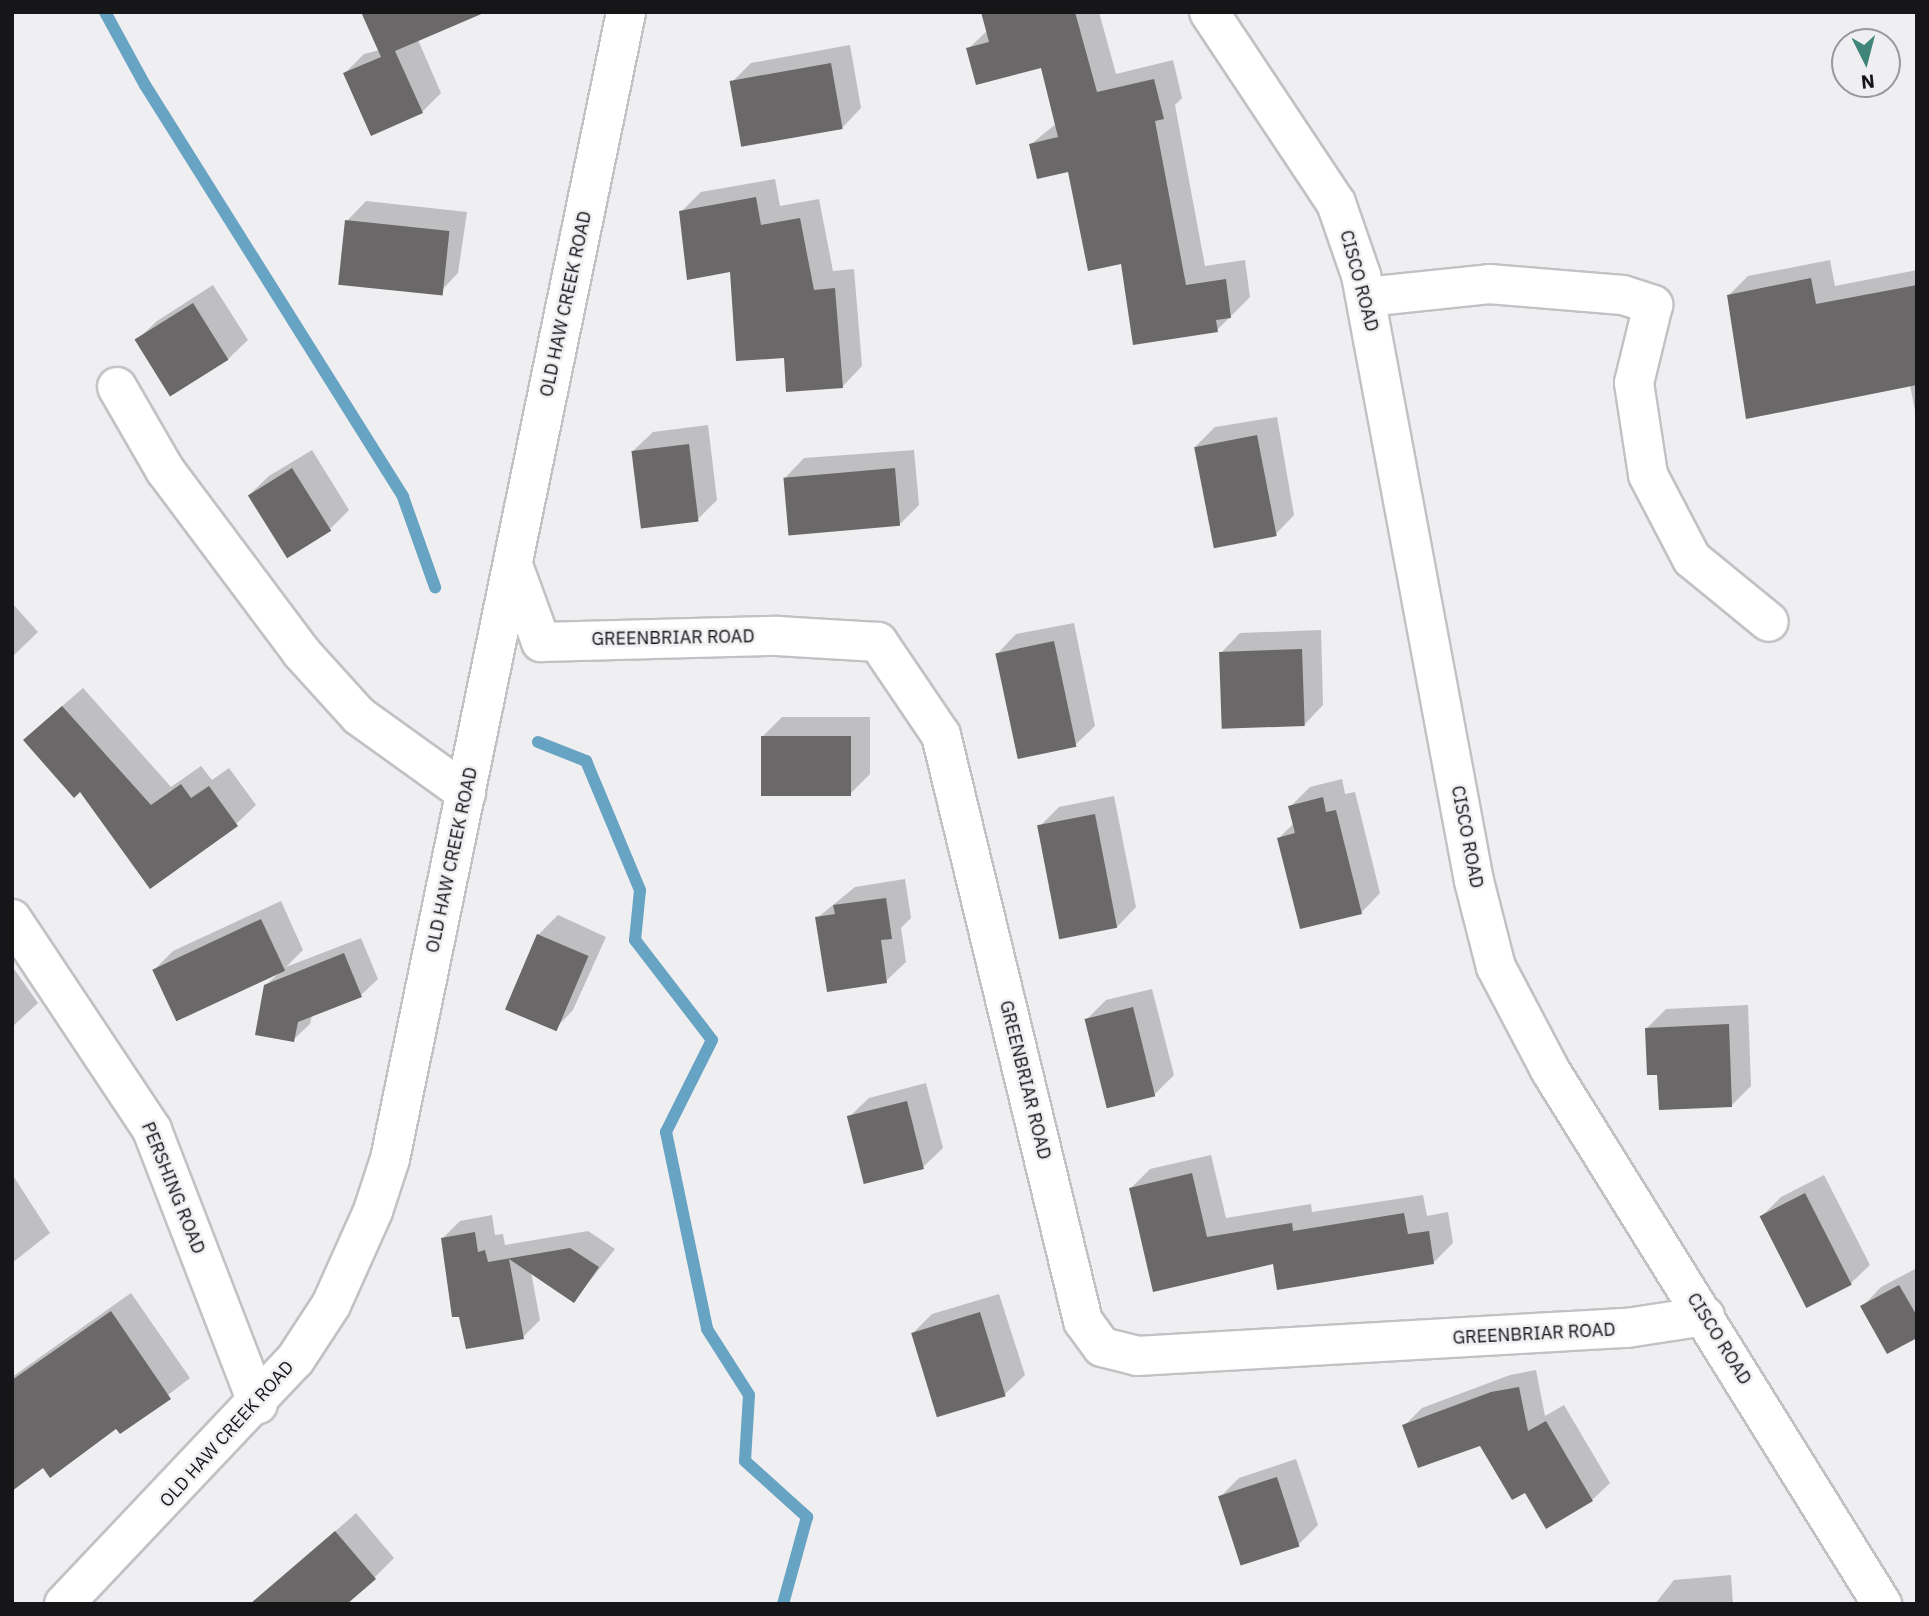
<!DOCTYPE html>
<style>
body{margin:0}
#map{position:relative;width:1929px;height:1616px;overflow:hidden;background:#efeef1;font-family:"IBM Plex Sans",sans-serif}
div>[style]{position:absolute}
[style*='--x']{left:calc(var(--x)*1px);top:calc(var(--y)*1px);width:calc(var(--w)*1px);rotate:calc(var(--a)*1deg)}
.shadow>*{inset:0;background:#0003}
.stream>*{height:12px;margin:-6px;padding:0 6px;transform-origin:6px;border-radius:6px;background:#67a3c2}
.building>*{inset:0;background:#6b6869;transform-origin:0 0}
.roads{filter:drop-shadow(2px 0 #c2c1c4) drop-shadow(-2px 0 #c2c1c4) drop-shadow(0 2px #c2c1c4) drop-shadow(0 -2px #c2c1c4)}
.minor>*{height:38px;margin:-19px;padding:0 19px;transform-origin:19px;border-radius:19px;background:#fff}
span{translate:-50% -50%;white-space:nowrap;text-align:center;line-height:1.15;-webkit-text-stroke:5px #efeef1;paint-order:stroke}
.street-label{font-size:18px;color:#161517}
.frame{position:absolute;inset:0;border:14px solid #161517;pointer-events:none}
.north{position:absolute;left:1831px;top:28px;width:70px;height:70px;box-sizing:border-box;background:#efeef1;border:2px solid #98979a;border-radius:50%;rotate:174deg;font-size:19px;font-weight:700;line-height:28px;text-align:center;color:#161517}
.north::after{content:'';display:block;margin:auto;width:24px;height:32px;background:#40857a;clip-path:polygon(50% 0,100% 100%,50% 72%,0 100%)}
</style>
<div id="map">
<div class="shadow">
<div style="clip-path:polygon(983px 12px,1099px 12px,1116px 74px,1173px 60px,1182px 98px,1175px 105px,1205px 266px,1245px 260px,1250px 297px,1217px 330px,1122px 262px,1069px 170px,1031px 144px,1057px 123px,1042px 66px,968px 49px,988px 30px)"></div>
<div style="clip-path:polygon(418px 40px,441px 93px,422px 112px,345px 73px,364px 54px)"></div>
<div style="clip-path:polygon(850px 45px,861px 108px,842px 128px,732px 82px,751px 63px)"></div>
<div style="clip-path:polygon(775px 179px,780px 206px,819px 199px,833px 271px,854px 269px,862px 366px,843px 386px,785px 356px,732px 270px,681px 212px,701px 192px)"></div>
<div style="clip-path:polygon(366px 201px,467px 212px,458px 273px,439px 293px,347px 221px)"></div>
<div style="clip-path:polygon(1830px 260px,1835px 286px,1917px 270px,1917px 421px,1910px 385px,1729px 295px,1748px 276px)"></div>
<div style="clip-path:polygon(213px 285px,248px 340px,228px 359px,137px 340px,157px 321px)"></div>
<div style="clip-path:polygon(1277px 417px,1294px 515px,1275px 535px,1195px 447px,1215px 427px)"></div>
<div style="clip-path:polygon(708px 425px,717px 500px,698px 519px,633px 451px,653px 432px)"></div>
<div style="clip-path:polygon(312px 450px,349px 510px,330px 529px,249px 495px,269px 476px)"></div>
<div style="clip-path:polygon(914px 450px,919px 505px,899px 525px,785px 478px,804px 458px)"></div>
<div style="clip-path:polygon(12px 603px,38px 632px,12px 657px)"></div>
<div style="clip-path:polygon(1074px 623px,1095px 726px,1075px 745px,997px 654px,1016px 634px)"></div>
<div style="clip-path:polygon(1321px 630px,1323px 705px,1304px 725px,1221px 653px,1240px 633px)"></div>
<div style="clip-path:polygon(83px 688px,171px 787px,201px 766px,212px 780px,229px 768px,256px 805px,236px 824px,150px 886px,45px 721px)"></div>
<div style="clip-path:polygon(782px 717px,870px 717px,870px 774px,850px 794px,763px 736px)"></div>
<div style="clip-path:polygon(1342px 779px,1345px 794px,1355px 792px,1380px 893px,1361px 913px,1279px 838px,1294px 823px,1290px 807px,1310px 787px)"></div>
<div style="clip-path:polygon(1114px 796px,1136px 907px,1117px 927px,1039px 827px,1059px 807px)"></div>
<div style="clip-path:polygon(905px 879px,911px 918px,901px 928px,906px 962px,886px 981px,817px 918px,855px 887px)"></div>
<div style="clip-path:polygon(281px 901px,303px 950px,286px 967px,361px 938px,378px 979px,361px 995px,312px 1015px,310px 1024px,293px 1040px,266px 985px,280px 972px,154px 970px,173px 951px)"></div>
<div style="clip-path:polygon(558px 915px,606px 937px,573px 1010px,554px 1030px,538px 935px)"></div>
<div style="clip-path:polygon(12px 966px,38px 1003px,12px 1027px)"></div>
<div style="clip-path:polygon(1152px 989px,1174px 1075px,1155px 1094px,1086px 1020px,1106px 1000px)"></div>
<div style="clip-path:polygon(1748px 1005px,1751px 1086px,1732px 1105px,1658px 1073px,1647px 1028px,1666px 1009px)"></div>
<div style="clip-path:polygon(926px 1083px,943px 1148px,923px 1167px,849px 1117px,869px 1098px)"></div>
<div style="clip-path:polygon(1211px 1155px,1226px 1218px,1311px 1204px,1312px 1212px,1423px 1195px,1427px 1216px,1448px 1212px,1453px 1243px,1434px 1262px,1274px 1262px,1154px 1290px,1131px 1188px,1150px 1169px)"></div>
<div style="clip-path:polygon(12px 1174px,50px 1233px,12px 1263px)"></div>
<div style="clip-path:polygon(1824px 1175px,1870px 1265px,1850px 1284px,1762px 1216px,1781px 1197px)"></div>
<div style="clip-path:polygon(492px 1215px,495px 1235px,503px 1234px,505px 1245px,588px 1231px,615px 1249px,574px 1301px,531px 1272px,540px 1320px,523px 1337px,443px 1238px,460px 1221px)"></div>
<div style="clip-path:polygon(1917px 1268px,1917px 1336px,1862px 1307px,1881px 1287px)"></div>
<div style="clip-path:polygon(131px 1293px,190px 1378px,120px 1432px,117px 1426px,44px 1466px,12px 1462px,12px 1377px)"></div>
<div style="clip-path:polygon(999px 1294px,1025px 1375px,1005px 1394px,913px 1333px,932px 1314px)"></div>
<div style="clip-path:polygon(1536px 1370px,1545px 1416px,1564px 1405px,1610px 1483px,1592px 1500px,1547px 1526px,1525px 1490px,1481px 1443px,1404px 1426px,1422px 1408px,1510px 1375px)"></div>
<div style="clip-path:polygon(1296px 1459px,1318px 1525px,1299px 1544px,1220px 1497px,1239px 1478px)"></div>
<div style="clip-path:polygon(356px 1513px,394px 1558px,375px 1577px,344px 1604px,270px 1589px)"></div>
<div style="clip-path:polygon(1731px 1575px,1733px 1604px,1655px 1604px,1674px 1580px)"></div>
</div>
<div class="stream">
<div style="--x:105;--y:12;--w:83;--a:61.3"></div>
<div style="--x:145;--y:85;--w:486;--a:57.9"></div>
<div style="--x:403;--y:497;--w:96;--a:70.4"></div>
<div style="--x:538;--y:742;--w:52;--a:21.6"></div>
<div style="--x:586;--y:761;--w:140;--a:67.3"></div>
<div style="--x:640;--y:890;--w:50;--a:95.7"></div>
<div style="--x:635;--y:940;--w:126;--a:52.4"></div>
<div style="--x:712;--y:1040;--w:103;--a:116.6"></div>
<div style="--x:666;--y:1132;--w:201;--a:78.2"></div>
<div style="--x:707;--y:1329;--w:78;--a:57.5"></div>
<div style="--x:749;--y:1395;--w:66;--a:93.5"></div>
<div style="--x:745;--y:1461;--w:84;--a:42.1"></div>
<div style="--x:807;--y:1517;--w:90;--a:105.4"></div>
</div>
<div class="building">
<div style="clip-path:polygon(361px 12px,486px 12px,395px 51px,423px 113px,371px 136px,343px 73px,381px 57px)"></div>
<div style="clip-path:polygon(981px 12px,1075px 12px,1097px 92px,1154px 79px,1164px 119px,1155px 121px,1186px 285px,1226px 279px,1231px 318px,1216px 320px,1218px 332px,1133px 345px,1121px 264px,1088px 271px,1068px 172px,1037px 179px,1029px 144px,1058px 137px,1041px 68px,976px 85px,966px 48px,989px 42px)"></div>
<div style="left:831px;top:63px;width:67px;height:103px;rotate:80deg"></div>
<div style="clip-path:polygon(756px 197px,761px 225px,800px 218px,814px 290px,835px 288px,843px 388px,786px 392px,784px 358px,736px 361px,730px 272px,687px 280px,679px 211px)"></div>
<div style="left:345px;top:220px;width:105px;height:65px;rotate:6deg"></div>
<div style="clip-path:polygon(1811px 278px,1816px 304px,1917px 285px,1917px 385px,1746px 419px,1727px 295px)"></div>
<div style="left:193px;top:303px;width:67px;height:69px;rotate:58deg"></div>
<div style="left:1257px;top:435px;width:103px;height:64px;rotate:79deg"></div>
<div style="left:689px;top:444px;width:78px;height:58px;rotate:83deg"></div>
<div style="left:292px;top:468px;width:74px;height:52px;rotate:58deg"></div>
<div style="left:895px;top:468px;width:58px;height:112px;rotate:85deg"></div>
<div style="left:1054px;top:641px;width:108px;height:60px;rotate:78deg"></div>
<div style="left:1302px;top:649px;width:77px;height:83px;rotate:88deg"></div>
<div style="clip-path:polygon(62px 706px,151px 805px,181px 784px,191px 798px,209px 786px,238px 826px,150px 889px,80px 792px,74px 798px,23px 740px)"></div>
<div style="left:761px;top:736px;width:90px;height:60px"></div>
<div style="clip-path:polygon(1323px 797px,1326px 812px,1336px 810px,1362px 914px,1300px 929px,1277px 838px,1295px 833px,1288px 806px)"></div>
<div style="left:1095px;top:814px;width:116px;height:59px;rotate:79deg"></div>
<div style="clip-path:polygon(886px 898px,892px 939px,881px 940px,887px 983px,827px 992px,815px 917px,835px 914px,833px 905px)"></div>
<div style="left:261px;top:919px;width:57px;height:120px;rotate:65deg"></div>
<div style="left:537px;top:934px;width:56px;height:82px;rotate:23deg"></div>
<div style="clip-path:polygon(344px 953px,362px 997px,298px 1022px,294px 1042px,255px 1035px,264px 985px)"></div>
<div style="left:1133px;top:1007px;width:92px;height:50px;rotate:76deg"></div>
<div style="clip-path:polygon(1729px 1024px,1732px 1107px,1659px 1110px,1657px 1075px,1647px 1075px,1645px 1028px)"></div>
<div style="left:907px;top:1101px;width:70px;height:62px;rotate:76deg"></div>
<div style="clip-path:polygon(1192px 1173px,1207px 1237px,1292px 1223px,1293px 1231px,1404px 1213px,1408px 1234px,1429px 1231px,1434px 1264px,1277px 1290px,1273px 1264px,1153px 1292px,1129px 1188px)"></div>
<div style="left:1805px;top:1193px;width:103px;height:51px;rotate:63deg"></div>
<div style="clip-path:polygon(475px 1232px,478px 1252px,485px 1250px,488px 1262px,570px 1248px,599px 1267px,574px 1303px,509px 1259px,524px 1339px,466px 1349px,459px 1317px,452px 1317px,441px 1238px)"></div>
<div style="clip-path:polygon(1899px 1285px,1917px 1316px,1917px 1338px,1887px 1354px,1860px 1306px)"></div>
<div style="clip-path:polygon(111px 1311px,171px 1399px,120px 1434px,116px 1429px,50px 1478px,43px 1468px,12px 1491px,12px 1380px)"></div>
<div style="left:980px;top:1312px;width:88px;height:72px;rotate:73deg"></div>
<div style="clip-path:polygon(1519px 1387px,1528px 1431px,1546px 1421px,1593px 1501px,1546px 1529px,1525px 1493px,1512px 1500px,1480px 1446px,1418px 1468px,1402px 1425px,1491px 1392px)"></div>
<div style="left:1277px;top:1477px;width:73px;height:62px;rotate:72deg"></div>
<div style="clip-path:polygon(335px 1531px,376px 1579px,347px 1604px,250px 1604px)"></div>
</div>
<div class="roads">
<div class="minor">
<div style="--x:1209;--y:12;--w:229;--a:56.4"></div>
<div style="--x:1336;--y:203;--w:76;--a:70.9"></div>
<div style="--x:1361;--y:275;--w:616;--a:79.44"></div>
<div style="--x:1474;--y:881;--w:89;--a:75.7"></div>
<div style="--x:1496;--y:967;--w:116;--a:62.3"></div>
<div style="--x:1550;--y:1070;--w:629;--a:58.13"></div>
<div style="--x:1366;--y:297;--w:124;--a:-6"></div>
<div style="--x:1489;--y:284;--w:134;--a:4.7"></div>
<div style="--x:1623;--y:295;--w:32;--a:18"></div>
<div style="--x:1653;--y:305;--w:80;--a:103.7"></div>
<div style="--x:1634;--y:383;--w:93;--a:81.3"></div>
<div style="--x:1648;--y:475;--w:95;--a:62.4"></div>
<div style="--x:1692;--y:559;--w:99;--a:39.3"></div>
<div style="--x:117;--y:387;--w:96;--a:60"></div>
<div style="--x:165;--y:470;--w:227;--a:53.2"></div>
<div style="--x:301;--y:652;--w:86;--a:47.8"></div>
<div style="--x:359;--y:716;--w:132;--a:35.7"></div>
<div style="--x:513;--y:565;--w:82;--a:70"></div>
<div style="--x:541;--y:642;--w:236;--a:-1.5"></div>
<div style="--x:777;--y:636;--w:101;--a:3.4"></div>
<div style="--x:878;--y:642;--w:112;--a:55.9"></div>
<div style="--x:941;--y:735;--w:603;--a:76.38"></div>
<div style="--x:1083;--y:1321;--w:32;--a:54"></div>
<div style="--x:1102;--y:1347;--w:36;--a:14"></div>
<div style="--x:1137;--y:1356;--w:491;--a:-3.3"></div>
<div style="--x:1627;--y:1328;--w:79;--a:-8.7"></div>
<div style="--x:12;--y:919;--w:253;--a:56.4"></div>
<div style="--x:152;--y:1130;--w:294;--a:68.9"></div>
<div style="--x:64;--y:1604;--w:336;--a:-46.6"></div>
<div style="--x:295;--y:1360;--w:66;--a:-56.8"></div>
<div style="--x:331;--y:1305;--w:103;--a:-65.9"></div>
<div style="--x:373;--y:1211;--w:55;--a:-71.9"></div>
<div style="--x:390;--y:1159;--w:1171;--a:-78.37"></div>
</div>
</div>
<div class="street-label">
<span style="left:1359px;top:281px;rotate:75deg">CISCO ROAD</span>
<span style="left:566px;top:304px;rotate:-78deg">OLD HAW CREEK ROAD</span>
<span style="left:673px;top:638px;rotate:-1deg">GREENBRIAR ROAD</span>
<span style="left:1467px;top:837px;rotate:79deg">CISCO ROAD</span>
<span style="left:452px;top:860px;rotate:-78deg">OLD HAW CREEK ROAD</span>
<span style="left:1025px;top:1080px;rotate:76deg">GREENBRIAR ROAD</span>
<span style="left:173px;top:1188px;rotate:68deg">PERSHING ROAD</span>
<span style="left:1534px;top:1334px;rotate:-3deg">GREENBRIAR ROAD</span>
<span style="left:1719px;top:1339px;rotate:58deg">CISCO ROAD</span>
<span style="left:227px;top:1434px;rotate:-48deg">OLD HAW CREEK ROAD</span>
</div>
<div class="frame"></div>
<div class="north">N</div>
</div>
